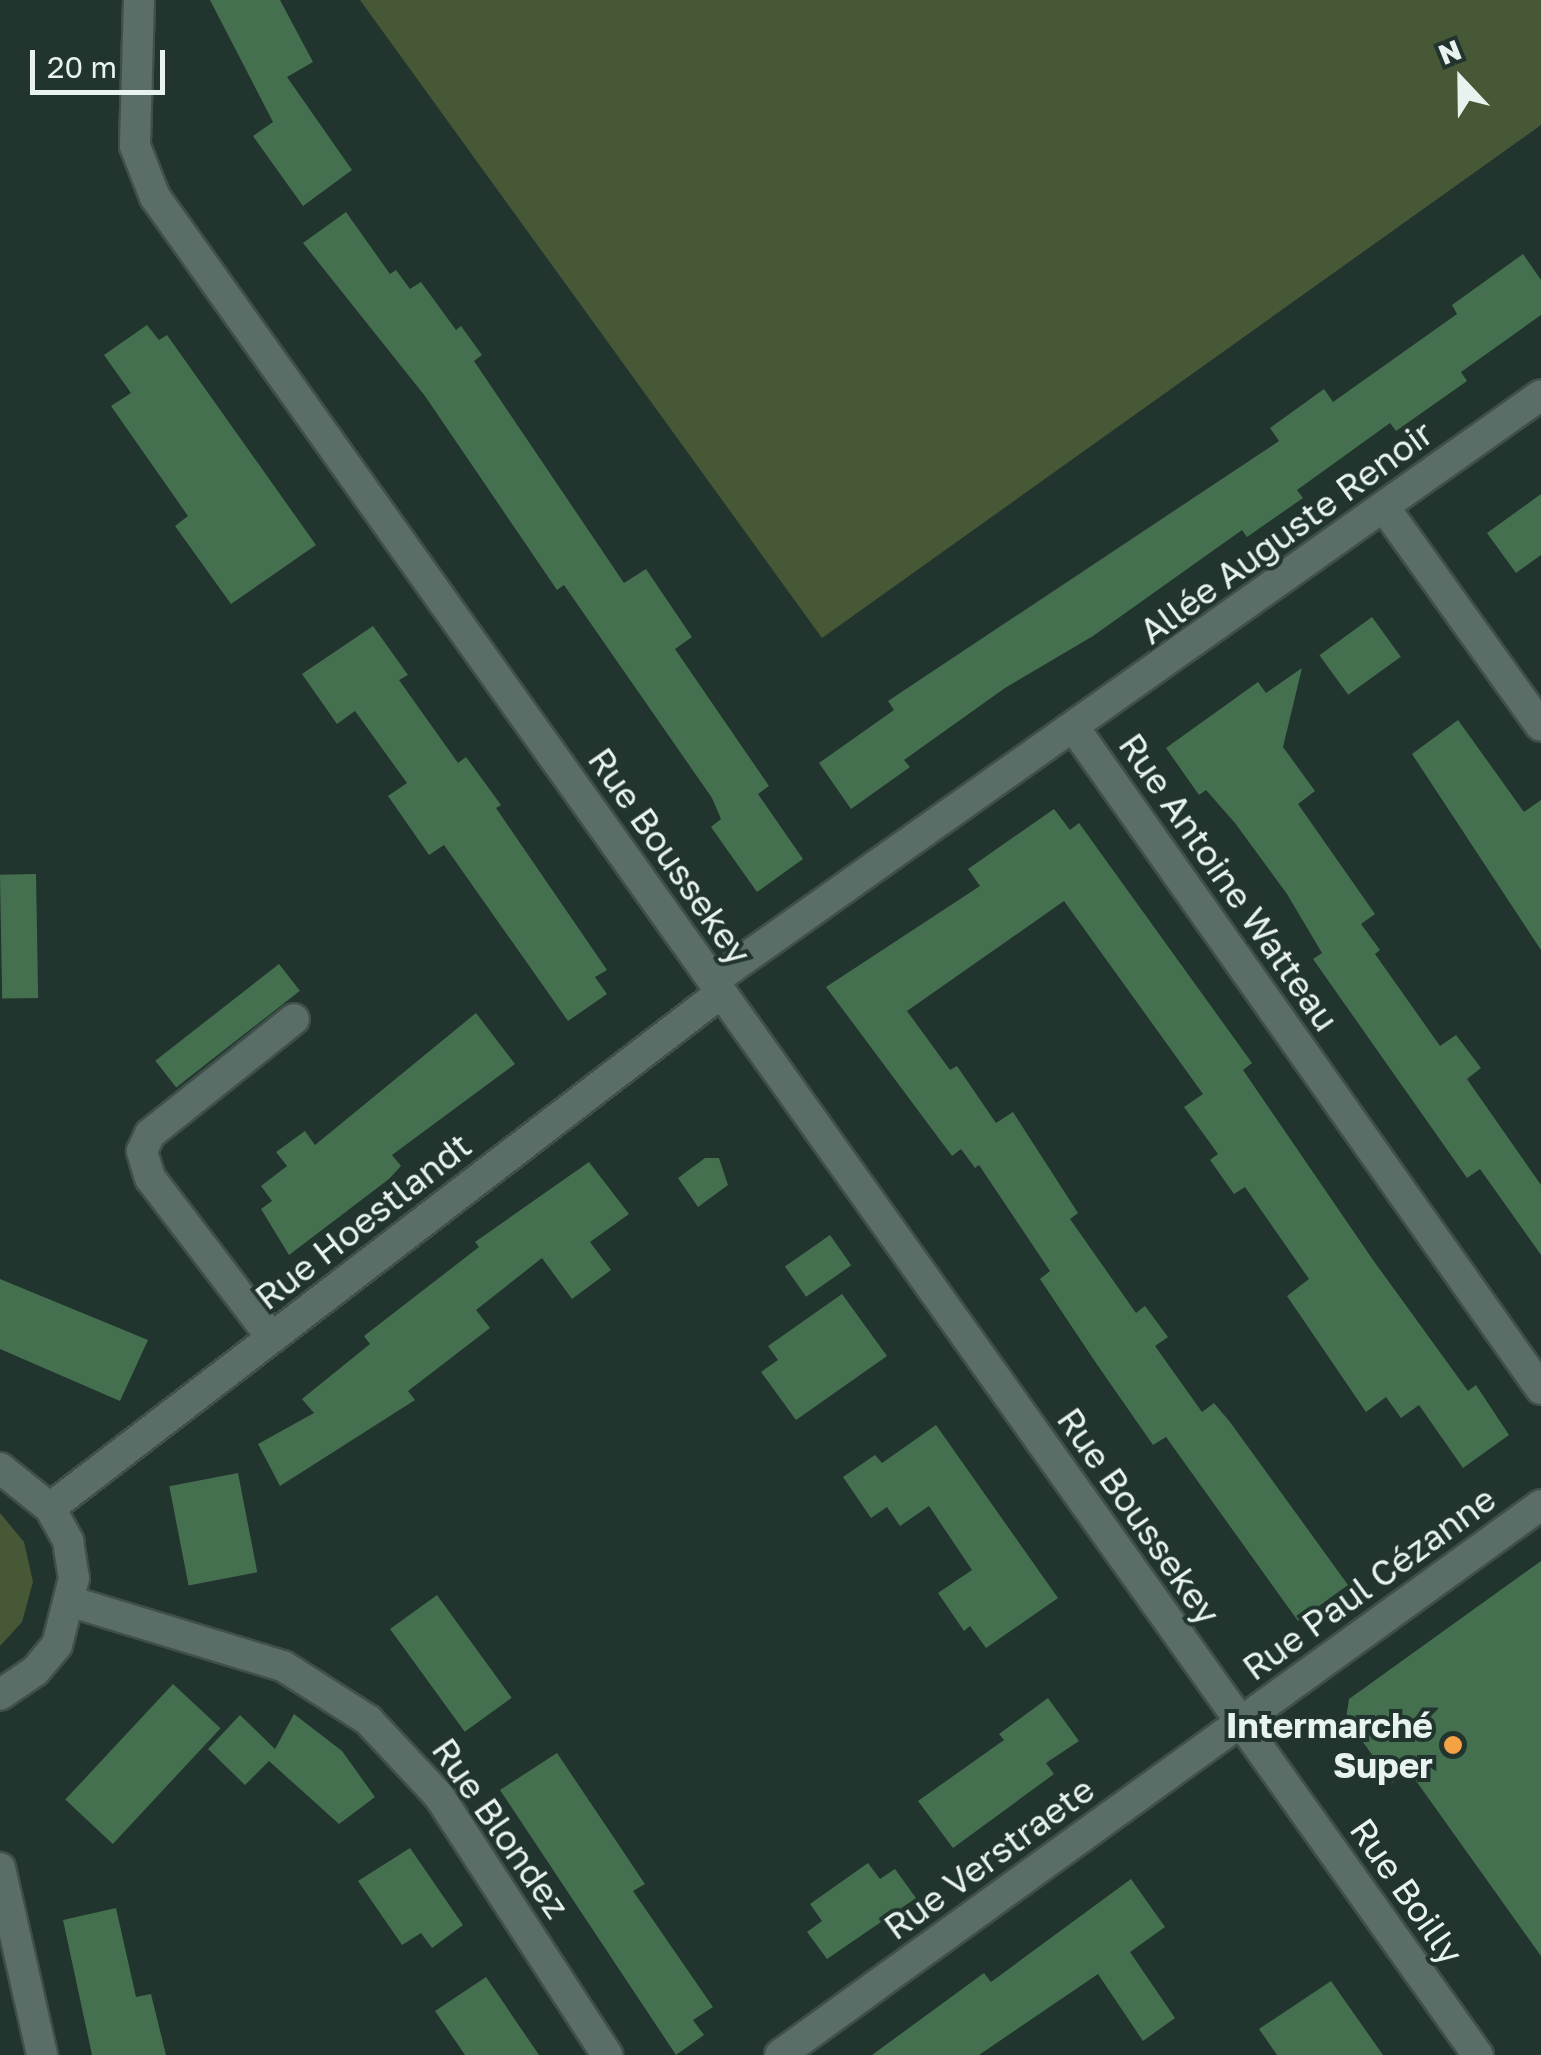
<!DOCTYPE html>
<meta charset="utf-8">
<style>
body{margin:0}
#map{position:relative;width:1541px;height:2055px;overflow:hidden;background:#22342e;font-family:"Golos Text",sans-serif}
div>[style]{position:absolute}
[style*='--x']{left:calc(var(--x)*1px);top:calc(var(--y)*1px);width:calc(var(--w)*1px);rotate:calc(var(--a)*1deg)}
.green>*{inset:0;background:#475837}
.building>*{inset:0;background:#447050;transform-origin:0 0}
.roads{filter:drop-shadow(2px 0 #3f4f4a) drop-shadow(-2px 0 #3f4f4a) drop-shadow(0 2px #3f4f4a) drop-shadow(0 -2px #3f4f4a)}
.minor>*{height:30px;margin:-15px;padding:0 15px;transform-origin:15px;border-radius:15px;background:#5a6d66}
.dots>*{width:28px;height:28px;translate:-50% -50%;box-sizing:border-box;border:5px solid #22342e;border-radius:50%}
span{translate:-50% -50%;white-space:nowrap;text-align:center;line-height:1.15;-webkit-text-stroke:8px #22342e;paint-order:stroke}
.street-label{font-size:35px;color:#e8f3ef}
.poi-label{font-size:35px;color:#e8f3ef;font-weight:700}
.right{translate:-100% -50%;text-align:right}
.north{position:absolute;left:1411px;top:30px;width:100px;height:100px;-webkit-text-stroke:8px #22342e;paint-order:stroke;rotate:338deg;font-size:28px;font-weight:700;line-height:40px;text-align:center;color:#e8f3ef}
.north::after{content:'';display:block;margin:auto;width:35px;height:45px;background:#e8f3ef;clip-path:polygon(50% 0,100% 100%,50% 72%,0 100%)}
.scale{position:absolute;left:30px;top:50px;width:135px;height:45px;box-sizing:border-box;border:5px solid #e8f3ef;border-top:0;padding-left:12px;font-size:30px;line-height:35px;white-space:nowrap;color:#e8f3ef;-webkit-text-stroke:8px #22342e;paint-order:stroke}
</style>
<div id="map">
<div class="green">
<div style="clip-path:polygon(360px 0,1541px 0,1541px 125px,822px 638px)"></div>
<div style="clip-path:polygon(0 1513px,24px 1542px,33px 1582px,22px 1622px,0 1646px)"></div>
</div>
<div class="building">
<div style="clip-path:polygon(210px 0,280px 0,313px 62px,287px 77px,352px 170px,303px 206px,253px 136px,273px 122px)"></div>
<div style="clip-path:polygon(346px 212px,390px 274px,396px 270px,410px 289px,421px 282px,456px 330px,461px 326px,482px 355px,474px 361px,624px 583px,646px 569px,692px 637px,675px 649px,769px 786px,758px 794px,803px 859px,757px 892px,711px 827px,721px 819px,712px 798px,564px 585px,557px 590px,425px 396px,303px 243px)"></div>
<div style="clip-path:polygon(1523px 254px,1541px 280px,1541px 315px,1461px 372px,1467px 381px,1396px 431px,1390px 423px,1297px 490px,1303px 498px,1247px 537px,1242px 530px,1093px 636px,1005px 688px,904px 760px,910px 767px,851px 809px,819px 763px,894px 710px,888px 701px,1279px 441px,1270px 428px,1324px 389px,1333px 402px,1457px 314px,1452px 305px)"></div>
<div style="clip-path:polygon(147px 325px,159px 340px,167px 335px,316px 545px,231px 604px,175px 526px,188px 516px,111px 406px,131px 393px,104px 355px)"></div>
<div style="clip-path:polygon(1541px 494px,1541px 555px,1516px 573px,1487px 533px)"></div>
<div style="left:1372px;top:617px;width:49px;height:65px;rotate:54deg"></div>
<div style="clip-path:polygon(373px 626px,408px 675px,399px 680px,458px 763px,466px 757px,501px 805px,496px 808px,607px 970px,595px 977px,607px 994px,568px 1021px,444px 845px,429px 855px,388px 796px,407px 783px,355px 711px,337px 724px,302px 674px)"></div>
<div style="clip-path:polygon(1302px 668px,1283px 747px,1315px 791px,1298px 804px,1375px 914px,1361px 924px,1380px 950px,1375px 954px,1440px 1046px,1456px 1035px,1481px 1068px,1467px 1079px,1541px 1185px,1541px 1255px,1480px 1169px,1467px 1178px,1313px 959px,1322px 953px,1287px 894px,1235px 823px,1206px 790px,1199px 795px,1166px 748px,1258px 682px,1266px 693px)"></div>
<div style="clip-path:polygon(1458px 720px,1524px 812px,1541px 800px,1541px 950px,1412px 754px)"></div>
<div style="clip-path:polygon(1054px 809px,1070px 830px,1079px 823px,1252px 1063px,1243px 1070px,1373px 1260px,1468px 1391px,1476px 1385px,1509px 1435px,1463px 1468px,1419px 1405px,1401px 1418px,1386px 1397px,1366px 1412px,1287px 1296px,1309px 1279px,1245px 1187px,1234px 1194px,1210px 1160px,1218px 1154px,1184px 1107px,1203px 1094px,1064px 901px,907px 1011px,950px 1070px,957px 1066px,996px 1123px,1013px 1112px,1078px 1213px,1070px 1219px,1136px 1313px,1145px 1306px,1168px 1337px,1155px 1346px,1202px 1412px,1214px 1403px,1230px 1422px,1348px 1585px,1298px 1621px,1166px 1437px,1153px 1445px,1096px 1363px,1040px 1279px,1050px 1271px,979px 1165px,975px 1168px,961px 1149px,952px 1156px,826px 987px,980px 886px,968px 869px)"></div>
<div style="left:36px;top:874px;width:124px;height:36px;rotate:89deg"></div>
<div style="left:279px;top:964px;width:34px;height:157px;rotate:52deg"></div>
<div style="clip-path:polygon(476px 1013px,515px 1064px,392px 1155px,401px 1166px,389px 1179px,289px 1255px,261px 1209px,272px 1201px,261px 1186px,287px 1166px,276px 1152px,305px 1131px,315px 1145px)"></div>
<div style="clip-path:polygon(705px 1158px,719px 1158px,728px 1185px,698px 1207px,678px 1178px)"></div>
<div style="clip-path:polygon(589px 1162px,629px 1214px,590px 1242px,611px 1270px,572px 1299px,542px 1258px,476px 1310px,490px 1328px,408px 1391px,415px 1400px,280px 1486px,258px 1444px,314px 1413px,302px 1399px,370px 1344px,364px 1336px,479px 1247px,475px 1242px)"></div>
<div style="left:830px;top:1235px;width:37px;height:55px;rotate:55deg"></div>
<div style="clip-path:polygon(0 1279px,148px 1340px,120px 1401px,0 1349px)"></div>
<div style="clip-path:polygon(842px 1294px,887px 1356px,796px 1420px,761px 1372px,778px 1360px,768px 1346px)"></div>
<div style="clip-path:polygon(936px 1425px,1058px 1598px,986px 1648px,970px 1626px,964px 1631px,938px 1593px,972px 1570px,929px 1506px,900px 1526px,887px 1507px,871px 1518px,843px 1477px,875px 1455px,882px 1463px)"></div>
<div style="left:238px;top:1473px;width:101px;height:70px;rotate:79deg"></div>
<div style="clip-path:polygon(1541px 1561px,1541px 1956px,1409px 1771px,1392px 1783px,1346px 1718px,1349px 1699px)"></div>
<div style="left:437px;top:1595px;width:127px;height:58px;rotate:54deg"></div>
<div style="left:173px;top:1684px;width:65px;height:158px;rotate:43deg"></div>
<div style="clip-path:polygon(1048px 1698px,1079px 1741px,1046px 1763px,1054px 1774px,953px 1848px,918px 1801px,1004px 1740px,999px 1734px)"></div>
<div style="clip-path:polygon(294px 1714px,342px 1751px,375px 1797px,339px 1824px,269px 1761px,245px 1785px,208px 1749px,240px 1715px,275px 1749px)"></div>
<div style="clip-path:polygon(557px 1753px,645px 1884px,633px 1891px,713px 2007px,693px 2020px,704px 2035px,676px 2055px,500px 1790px)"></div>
<div style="clip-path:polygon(410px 1848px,463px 1925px,432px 1948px,421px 1933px,402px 1945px,358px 1881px)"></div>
<div style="clip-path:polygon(868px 1863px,880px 1879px,895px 1869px,916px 1898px,827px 1959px,807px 1932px,822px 1921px,810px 1904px)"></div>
<div style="clip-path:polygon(1131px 1879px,1165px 1927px,1130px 1952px,1175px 2018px,1143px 2041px,1098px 1974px,979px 2055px,872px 2055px,984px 1973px,991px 1982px)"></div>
<div style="clip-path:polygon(116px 1908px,136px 1997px,151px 1994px,166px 2055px,92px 2055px,63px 1920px)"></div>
<div style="clip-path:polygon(486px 1977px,539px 2055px,465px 2055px,435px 2011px)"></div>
<div style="clip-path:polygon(1331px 1981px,1383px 2055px,1277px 2055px,1259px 2029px)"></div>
</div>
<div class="roads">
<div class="minor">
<div style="--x:139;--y:0;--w:146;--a:91.6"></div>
<div style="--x:135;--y:146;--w:55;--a:68.6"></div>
<div style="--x:155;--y:197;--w:2281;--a:54.55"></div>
<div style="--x:1384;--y:507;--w:269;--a:54.4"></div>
<div style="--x:1075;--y:729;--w:808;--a:54.78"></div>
<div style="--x:713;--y:981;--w:1014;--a:-35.29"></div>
<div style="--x:272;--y:1338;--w:201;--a:-127.3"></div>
<div style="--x:150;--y:1178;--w:28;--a:-107"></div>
<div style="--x:142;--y:1151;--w:19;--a:-65"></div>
<div style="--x:150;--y:1134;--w:184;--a:-38.6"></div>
<div style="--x:0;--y:1468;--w:64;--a:38.7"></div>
<div style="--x:50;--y:1508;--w:38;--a:61"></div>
<div style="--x:68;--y:1541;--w:37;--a:81"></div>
<div style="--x:74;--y:1578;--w:69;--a:104.2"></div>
<div style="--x:57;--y:1645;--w:34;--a:130"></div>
<div style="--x:35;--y:1671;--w:42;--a:145.6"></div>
<div style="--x:50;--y:1508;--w:846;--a:-37.51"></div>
<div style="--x:72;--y:1602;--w:220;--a:16.9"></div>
<div style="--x:283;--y:1666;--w:101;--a:32.4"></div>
<div style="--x:368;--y:1720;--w:104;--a:46.9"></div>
<div style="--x:439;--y:1796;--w:309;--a:57"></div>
<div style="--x:0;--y:1868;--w:192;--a:77.3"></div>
<div style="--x:780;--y:2055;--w:939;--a:-35.86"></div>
</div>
</div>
<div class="dots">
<div style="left:1453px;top:1745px;background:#f5a246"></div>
</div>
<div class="street-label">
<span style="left:1286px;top:532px;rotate:-36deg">Allée Auguste Renoir</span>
<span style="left:670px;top:856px;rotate:55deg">Rue Boussekey</span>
<span style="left:1229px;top:882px;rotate:55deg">Rue Antoine Watteau</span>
<span style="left:363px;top:1221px;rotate:-38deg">Rue Hoestlandt</span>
<span style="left:1139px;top:1516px;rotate:55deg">Rue Boussekey</span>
<span style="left:1369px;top:1583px;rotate:-36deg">Rue Paul Cézanne</span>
<span style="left:501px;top:1828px;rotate:55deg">Rue Blondez</span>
<span style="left:989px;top:1858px;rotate:-36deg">Rue Verstraete</span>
<span style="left:1407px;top:1891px;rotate:55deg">Rue Boilly</span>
</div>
<div class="poi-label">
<span class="right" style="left:1433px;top:1745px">Intermarché<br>Super</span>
</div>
<div class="north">N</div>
<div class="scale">20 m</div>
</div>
